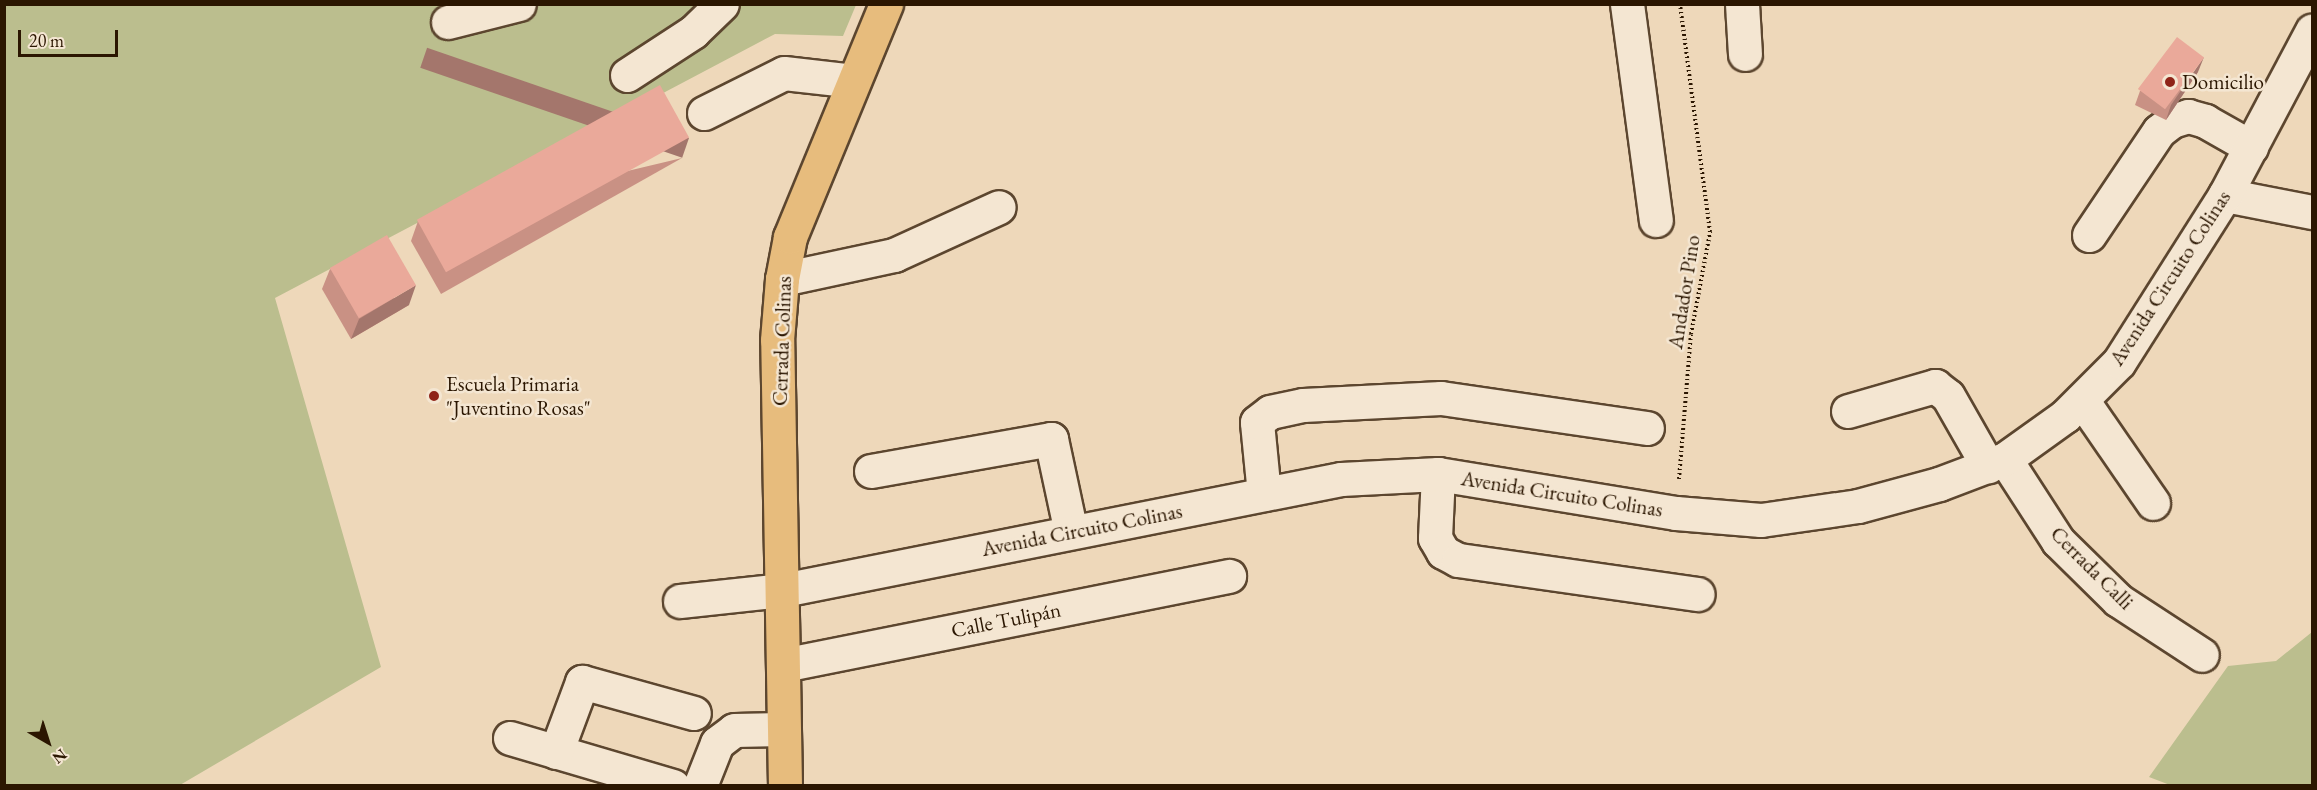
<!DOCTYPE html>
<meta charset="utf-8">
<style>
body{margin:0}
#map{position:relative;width:2317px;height:790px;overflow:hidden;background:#eed8ba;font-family:"EB Garamond",serif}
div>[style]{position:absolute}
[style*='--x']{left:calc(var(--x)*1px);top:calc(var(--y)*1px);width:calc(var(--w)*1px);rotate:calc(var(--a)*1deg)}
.green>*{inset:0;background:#bbbe8e}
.path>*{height:4px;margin-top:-2px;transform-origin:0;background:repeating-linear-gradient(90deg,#2b1601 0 1.5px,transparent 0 4.5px)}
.roads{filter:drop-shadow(2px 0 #5c462f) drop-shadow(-2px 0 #5c462f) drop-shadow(0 2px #5c462f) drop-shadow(0 -2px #5c462f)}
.minor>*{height:33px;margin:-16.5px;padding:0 16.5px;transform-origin:16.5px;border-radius:16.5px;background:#f4e6d2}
.major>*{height:33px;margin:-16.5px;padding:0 16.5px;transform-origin:16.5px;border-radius:16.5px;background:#e7bc7d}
.wall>*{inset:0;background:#c99184}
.shaded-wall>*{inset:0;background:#a4766c;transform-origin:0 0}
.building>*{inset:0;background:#eaa99a;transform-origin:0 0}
.dots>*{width:16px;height:16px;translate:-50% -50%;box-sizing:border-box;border:3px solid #f4e6d2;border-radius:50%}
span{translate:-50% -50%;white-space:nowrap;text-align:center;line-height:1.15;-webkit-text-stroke:5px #f4e6d2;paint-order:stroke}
.poi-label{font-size:21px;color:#2b1601}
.left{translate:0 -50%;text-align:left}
.street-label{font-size:21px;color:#2b1601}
.frame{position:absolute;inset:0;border:6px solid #2b1601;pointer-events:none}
.north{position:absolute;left:18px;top:712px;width:60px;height:60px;-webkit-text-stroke:4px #f4e6d2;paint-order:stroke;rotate:141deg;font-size:16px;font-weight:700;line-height:24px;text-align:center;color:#2b1601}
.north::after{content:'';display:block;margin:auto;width:21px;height:27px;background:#2b1601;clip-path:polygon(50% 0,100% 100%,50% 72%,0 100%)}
.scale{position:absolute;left:18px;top:30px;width:100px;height:27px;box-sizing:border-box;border:3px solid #2b1601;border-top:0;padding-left:8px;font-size:18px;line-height:21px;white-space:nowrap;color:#2b1601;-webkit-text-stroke:4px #f4e6d2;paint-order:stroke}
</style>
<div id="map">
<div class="green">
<div style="clip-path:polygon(5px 5px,856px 5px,843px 36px,775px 34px,275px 298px,381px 667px,180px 785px,5px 786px)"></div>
<div style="clip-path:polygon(2312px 632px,2312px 785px,2170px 785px,2149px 777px,2228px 666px,2276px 661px)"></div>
</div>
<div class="path">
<div style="--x:1679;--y:479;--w:145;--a:-85.3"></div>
<div style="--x:1691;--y:334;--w:104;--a:-79.4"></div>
<div style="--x:1710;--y:232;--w:230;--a:-97.5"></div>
</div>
<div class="roads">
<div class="minor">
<div style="--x:1627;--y:4;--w:218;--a:82.4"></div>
<div style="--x:1742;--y:4;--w:50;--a:86.6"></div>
<div style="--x:448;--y:22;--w:73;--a:-14.2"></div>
<div style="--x:627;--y:75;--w:79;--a:-33.1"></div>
<div style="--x:693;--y:32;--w:40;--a:-44"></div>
<div style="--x:704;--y:113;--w:89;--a:-26.6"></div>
<div style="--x:784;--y:73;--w:70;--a:6.5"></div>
<div style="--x:2225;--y:195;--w:89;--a:11.1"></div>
<div style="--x:2089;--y:235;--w:125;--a:-56.1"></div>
<div style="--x:2159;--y:131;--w:16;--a:-38"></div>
<div style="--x:2172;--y:121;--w:17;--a:-17"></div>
<div style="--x:2188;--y:116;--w:18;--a:16"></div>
<div style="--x:2205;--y:121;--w:53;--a:29.5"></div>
<div style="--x:782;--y:279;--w:115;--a:-12.1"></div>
<div style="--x:894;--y:255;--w:115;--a:-24.6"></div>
<div style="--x:2082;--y:400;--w:125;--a:55.4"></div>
<div style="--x:1848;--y:411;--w:91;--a:-16"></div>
<div style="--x:1935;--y:386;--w:16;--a:38"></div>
<div style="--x:1948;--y:396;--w:81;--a:60.3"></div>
<div style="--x:2005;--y:459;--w:98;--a:57.1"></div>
<div style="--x:2058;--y:541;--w:84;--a:44.5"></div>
<div style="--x:2118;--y:600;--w:100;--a:33.2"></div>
<div style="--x:871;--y:471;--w:183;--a:-10.1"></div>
<div style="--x:1051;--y:439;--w:95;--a:77.9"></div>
<div style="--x:1438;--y:474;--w:64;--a:92.7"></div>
<div style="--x:1435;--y:538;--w:16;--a:60"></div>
<div style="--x:1443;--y:552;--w:17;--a:28"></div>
<div style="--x:1458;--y:560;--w:242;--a:8.1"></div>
<div style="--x:1264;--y:494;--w:72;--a:-95.6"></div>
<div style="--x:1257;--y:422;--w:16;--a:-38"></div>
<div style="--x:1270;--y:412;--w:34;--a:-12"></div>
<div style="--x:1303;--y:405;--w:138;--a:-2.9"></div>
<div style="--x:1441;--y:398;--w:208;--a:8.3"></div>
<div style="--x:680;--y:601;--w:104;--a:-6.1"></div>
<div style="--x:783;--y:590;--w:569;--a:-11.25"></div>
<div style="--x:1341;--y:479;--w:97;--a:-3"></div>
<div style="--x:1438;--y:474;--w:241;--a:9.3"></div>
<div style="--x:1676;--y:513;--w:85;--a:4.7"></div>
<div style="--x:1761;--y:520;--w:98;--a:-8.2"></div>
<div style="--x:1858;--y:506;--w:84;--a:-15.2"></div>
<div style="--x:1939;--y:484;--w:71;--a:-20.7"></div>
<div style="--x:2005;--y:459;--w:74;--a:-35.6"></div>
<div style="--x:2065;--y:416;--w:76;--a:-45"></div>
<div style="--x:2119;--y:362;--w:198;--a:-57.6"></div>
<div style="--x:2225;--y:195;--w:186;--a:-62.1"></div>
<div style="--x:783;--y:665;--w:455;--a:-11.3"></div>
<div style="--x:510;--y:738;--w:170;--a:16.4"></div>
<div style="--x:556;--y:752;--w:75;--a:-69.6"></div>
<div style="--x:582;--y:682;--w:116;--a:15.5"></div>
<div style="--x:700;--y:786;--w:46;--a:-68.4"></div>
<div style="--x:717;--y:743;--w:21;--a:-37"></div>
<div style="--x:734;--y:730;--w:48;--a:-1.2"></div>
</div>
<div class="major">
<div style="--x:785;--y:786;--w:446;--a:-91"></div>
<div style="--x:777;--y:340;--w:61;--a:-85.3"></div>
<div style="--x:782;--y:279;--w:43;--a:-79.2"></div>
<div style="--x:790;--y:237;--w:252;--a:-67.6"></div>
</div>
</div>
<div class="wall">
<div style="clip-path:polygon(2198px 72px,2166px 120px,2135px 105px,2140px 91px)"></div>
<div style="clip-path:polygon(682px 158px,441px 294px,411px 241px,418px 221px)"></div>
<div style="clip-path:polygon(330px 269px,409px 305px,351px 339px,322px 289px)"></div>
</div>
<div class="shaded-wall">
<div style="clip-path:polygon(2204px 57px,2198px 72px,2166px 120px,2171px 105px)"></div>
<div style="left:689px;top:138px;width:21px;height:277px;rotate:109deg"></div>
<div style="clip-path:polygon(416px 285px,409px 305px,351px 339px,359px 319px)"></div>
</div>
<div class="building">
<div style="left:2177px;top:37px;width:34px;height:65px;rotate:37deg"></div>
<div style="left:660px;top:85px;width:60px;height:278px;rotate:61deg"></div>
<div style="left:387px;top:235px;width:58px;height:66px;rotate:60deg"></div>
</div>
<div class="dots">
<div style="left:2170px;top:82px;background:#8f2418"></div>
<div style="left:434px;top:396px;background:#8f2418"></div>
</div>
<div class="poi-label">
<span class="left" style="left:2182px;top:82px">Domicilio</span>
<span class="left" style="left:446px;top:396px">Escuela Primaria<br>"Juventino Rosas"</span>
</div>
<div class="street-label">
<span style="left:2170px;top:278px;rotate:-57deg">Avenida Circuito Colinas</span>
<span style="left:1684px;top:292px;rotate:-81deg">Andador Pino</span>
<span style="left:782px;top:341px;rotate:-88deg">Cerrada Colinas</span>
<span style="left:1562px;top:494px;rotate:9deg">Avenida Circuito Colinas</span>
<span style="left:1082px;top:530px;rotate:-11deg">Avenida Circuito Colinas</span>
<span style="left:2092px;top:568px;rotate:45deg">Cerrada Calli</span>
<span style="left:1006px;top:620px;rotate:-11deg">Calle Tulipán</span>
</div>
<div class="frame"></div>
<div class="north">N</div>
<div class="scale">20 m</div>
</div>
